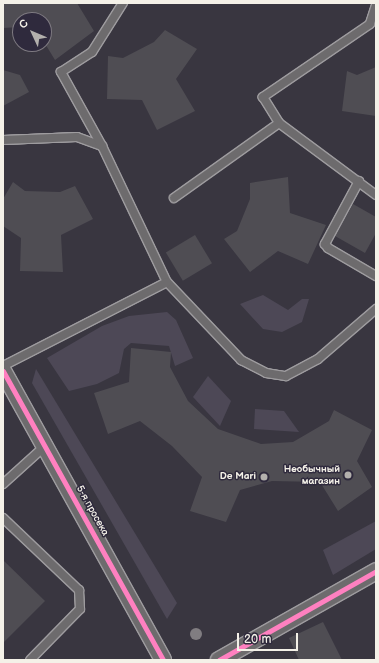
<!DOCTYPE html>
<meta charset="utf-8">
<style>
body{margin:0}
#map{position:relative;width:379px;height:663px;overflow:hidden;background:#393640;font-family:"Balsamiq Sans",sans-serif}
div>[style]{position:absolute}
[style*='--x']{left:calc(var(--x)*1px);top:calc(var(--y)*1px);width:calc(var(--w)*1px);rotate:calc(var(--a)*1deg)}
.green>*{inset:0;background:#4d4856}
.building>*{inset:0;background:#4f4d53;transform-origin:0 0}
.roads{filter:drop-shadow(1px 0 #9e9c9f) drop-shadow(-1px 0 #9e9c9f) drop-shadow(0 1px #9e9c9f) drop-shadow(0 -1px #9e9c9f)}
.service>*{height:8px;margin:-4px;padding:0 4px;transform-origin:4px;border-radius:4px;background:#6d6b6d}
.minor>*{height:16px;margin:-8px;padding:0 8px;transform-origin:8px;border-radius:8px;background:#6d6b6d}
.cycleway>*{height:5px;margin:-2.5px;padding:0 2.5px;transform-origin:2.5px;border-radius:2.5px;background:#ff80c0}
.trees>*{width:12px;height:12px;margin:-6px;border-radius:50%;background:#807d81}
.dots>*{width:11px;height:11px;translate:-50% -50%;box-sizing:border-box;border:2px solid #2f2a3d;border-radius:50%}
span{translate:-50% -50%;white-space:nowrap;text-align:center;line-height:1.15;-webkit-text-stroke:3px #2f2a3d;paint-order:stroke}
.poi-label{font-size:10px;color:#f4f1e8;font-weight:700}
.right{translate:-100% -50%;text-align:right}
.street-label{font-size:10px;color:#f4f1e8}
.frame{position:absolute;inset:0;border:4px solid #f4f1e8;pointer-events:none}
.north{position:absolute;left:12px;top:12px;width:40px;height:40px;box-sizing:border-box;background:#2f2a3d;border:1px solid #7e7a81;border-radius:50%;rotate:314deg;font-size:11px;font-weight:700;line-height:16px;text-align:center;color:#f4f1e8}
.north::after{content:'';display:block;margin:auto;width:14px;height:18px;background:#b3b0ad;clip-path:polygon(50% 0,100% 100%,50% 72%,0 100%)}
.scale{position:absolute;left:237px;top:633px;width:61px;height:18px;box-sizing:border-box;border:2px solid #f4f1e8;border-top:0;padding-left:5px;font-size:12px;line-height:14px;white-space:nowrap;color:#f4f1e8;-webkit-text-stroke:3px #2f2a3d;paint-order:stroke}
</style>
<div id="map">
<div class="green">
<div style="clip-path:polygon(263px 295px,288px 310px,302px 299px,309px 299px,302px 322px,282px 332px,263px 329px,240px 304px)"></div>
<div style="clip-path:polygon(167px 312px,176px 320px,193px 358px,175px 366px,169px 346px,131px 343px,124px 349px,119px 373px,97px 384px,69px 391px,47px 358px,102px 326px,129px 316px)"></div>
<div style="clip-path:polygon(36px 369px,177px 603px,167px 619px,32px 383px)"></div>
<div style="clip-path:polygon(208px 376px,231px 401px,220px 426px,193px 397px)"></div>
<div style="clip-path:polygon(255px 409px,284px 411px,299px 432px,254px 429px)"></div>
<div style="clip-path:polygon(376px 521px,376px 549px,333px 575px,323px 550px)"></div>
</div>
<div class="building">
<div style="clip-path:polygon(3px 3px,77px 3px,94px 31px,55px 60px,44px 42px,44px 20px,20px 20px,20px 27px,3px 28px)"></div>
<div style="clip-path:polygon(165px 30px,197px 49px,176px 79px,195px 111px,157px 130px,142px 100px,107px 99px,108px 56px,123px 58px,154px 42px)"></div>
<div style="clip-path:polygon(376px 67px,376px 116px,342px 111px,347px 71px,357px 75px)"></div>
<div style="clip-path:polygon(3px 70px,20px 75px,29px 92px,3px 106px)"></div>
<div style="clip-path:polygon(288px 177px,290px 213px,326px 225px,308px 264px,278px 251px,250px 272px,224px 239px,237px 231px,250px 199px,250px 183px)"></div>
<div style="clip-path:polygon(13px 182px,25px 191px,60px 192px,75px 186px,93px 219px,61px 235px,63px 272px,20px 271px,21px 238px,3px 226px,3px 199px)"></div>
<div style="clip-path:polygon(353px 204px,376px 217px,376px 233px,365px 253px,335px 236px)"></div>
<div style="left:195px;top:235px;width:33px;height:34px;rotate:59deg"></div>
<div style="clip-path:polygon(131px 348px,171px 352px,170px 367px,188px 401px,218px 429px,261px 444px,293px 442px,329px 421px,334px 410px,372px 430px,357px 461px,372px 487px,338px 511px,320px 482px,272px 481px,240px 490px,226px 522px,190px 511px,202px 477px,172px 446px,140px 421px,108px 434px,94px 393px,129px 382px)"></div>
<div style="clip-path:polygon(3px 560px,45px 601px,3px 643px)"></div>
<div style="clip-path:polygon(323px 622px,342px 660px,299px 660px,289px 638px)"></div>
</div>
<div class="roads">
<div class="service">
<div style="--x:376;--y:5;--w:20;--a:108"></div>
<div style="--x:370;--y:24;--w:130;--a:145.7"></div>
<div style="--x:263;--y:97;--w:31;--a:58"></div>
<div style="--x:279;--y:123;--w:121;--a:36.6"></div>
<div style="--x:3;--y:140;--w:74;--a:-2.3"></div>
<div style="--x:77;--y:137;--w:27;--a:20"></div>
<div style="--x:102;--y:146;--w:151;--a:64.5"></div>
<div style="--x:167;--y:282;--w:108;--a:46.5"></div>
<div style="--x:241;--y:360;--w:28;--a:27"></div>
<div style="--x:266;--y:373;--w:20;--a:9"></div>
<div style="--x:286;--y:376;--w:36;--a:-28"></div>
<div style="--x:318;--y:359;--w:77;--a:-40.8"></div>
<div style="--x:102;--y:146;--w:85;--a:-119"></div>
<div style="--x:61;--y:72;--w:37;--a:-33"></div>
<div style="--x:92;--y:52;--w:58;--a:-57.7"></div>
<div style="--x:359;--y:181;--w:72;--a:118.4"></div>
<div style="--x:325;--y:244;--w:5;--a:53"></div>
<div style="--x:328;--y:248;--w:56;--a:30.3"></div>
<div style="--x:174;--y:198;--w:129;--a:-35.5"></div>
<div style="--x:3;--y:366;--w:184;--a:-27.1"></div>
<div style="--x:3;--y:484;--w:57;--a:-42.1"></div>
<div style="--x:3;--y:518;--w:105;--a:43.5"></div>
<div style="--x:79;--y:590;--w:19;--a:87"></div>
<div style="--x:80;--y:609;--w:71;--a:134.4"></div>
</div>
<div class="minor">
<div style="--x:3;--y:371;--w:330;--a:61"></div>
<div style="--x:219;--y:660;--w:180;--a:-29.5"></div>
</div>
</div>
<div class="cycleway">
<div style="--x:3;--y:371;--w:330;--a:61"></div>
<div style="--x:219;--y:660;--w:180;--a:-29.5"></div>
</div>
<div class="trees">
<div style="left:196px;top:634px"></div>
</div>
<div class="dots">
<div style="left:348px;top:475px;background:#b3b0ad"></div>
<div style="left:264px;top:477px;background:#b3b0ad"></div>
</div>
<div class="poi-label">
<span class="right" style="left:340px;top:475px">Необычный<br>магазин</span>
<span class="right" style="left:256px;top:477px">De Mari</span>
</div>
<div class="street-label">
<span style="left:92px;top:511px;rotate:61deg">5-я просека</span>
</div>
<div class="frame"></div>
<div class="north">С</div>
<div class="scale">20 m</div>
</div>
